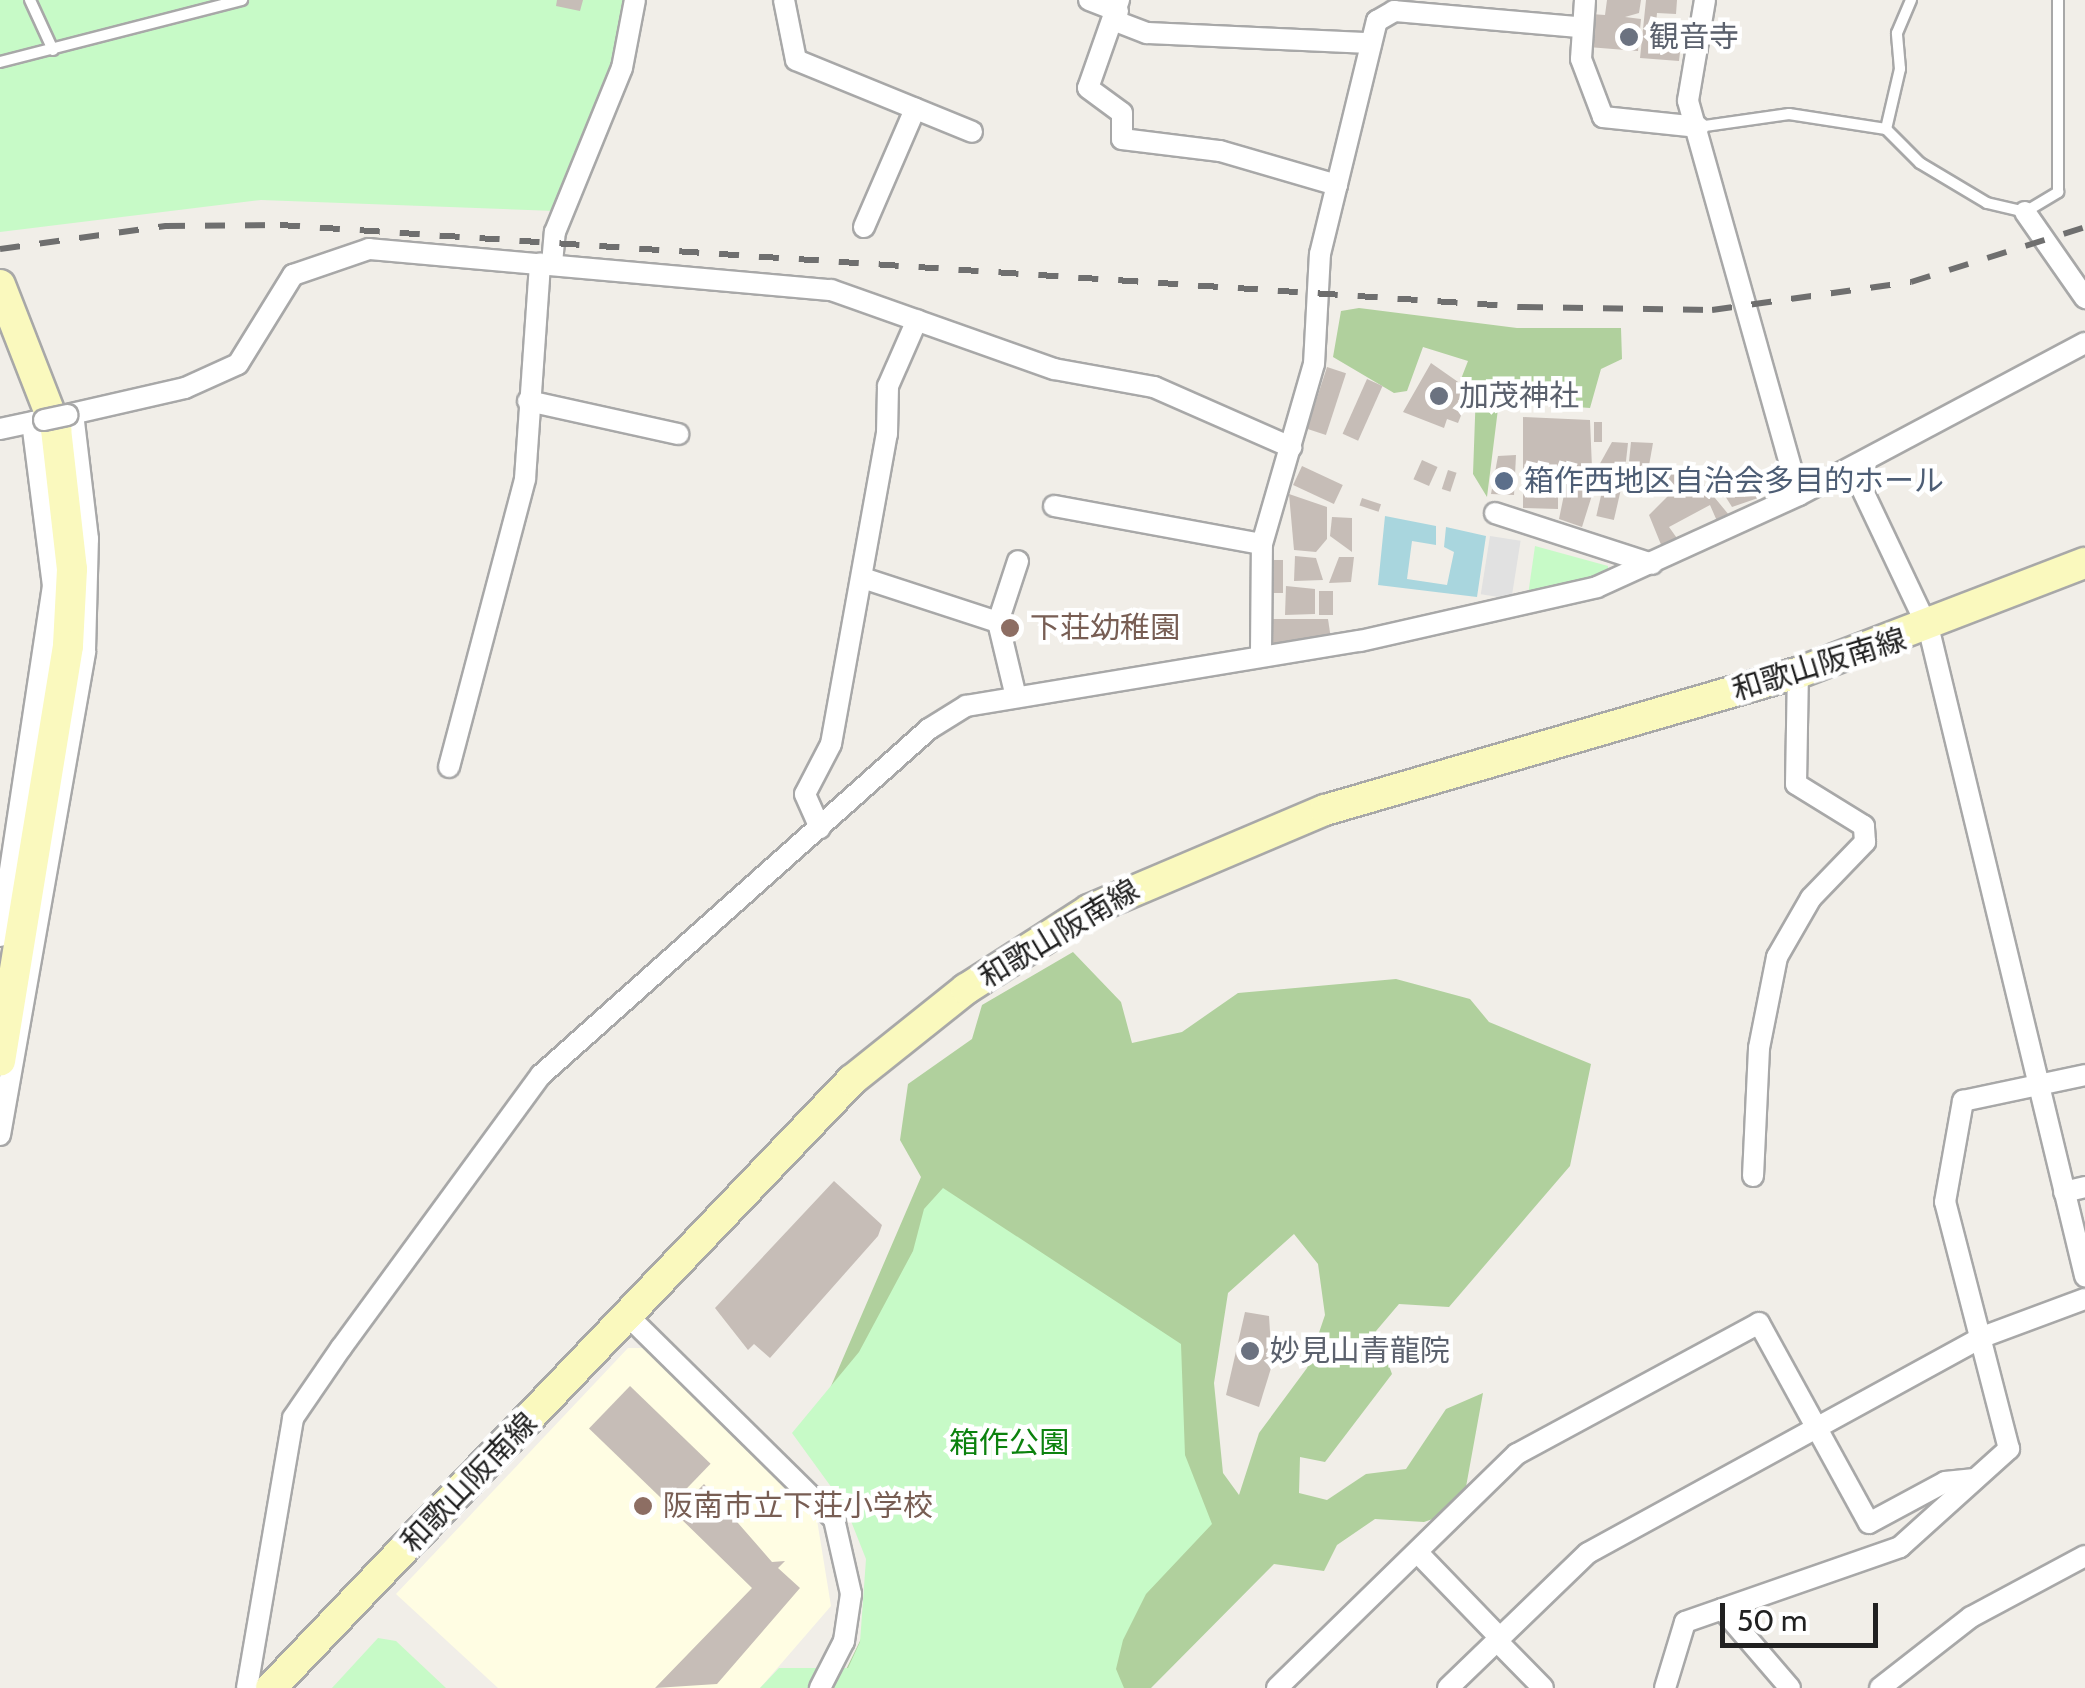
<!DOCTYPE html>
<meta charset="utf-8">
<style>
body{margin:0}
#map{position:relative;width:2085px;height:1688px;overflow:hidden;background:#f1eee8;font-family:Cabin,"Noto Sans JP",sans-serif}
div>[style]{position:absolute}
[style*='--x']{left:calc(var(--x)*1px);top:calc(var(--y)*1px);width:calc(var(--w)*1px);rotate:calc(var(--a)*1deg)}
.education>*{inset:0;background:#fffde3}
.forest>*{inset:0;background:#b0d09d}
.park>*{inset:0;background:#c7fac7}
.parking>*{inset:0;background:#e1e1e1;transform-origin:0 0}
.water>*{inset:0;background:#a9d6de}
.building>*{inset:0;background:#c6bdb7;transform-origin:0 0}
.roads{filter:drop-shadow(2px 0 #a8a8a8) drop-shadow(-2px 0 #a8a8a8) drop-shadow(0 2px #a8a8a8) drop-shadow(0 -2px #a8a8a8)}
.lane>*{height:10px;margin:-5px;padding:0 5px;transform-origin:5px;border-radius:5px;background:#fff}
.street>*{height:20px;margin:-10px;padding:0 10px;transform-origin:10px;border-radius:10px;background:#fff}
.secondary>*{height:30px;margin:-15px;padding:0 15px;transform-origin:15px;border-radius:15px;background:#faf9be}
.rail>*{height:6px;margin-top:-3px;transform-origin:0;background:repeating-linear-gradient(90deg,#6f6f6f 0 20px,transparent 0 40px)}
.bridges{filter:drop-shadow(2px 0 #a8a8a8) drop-shadow(-2px 0 #a8a8a8) drop-shadow(0 2px #a8a8a8) drop-shadow(0 -2px #a8a8a8)}
.street-bridge>*{height:20px;margin:-10px;padding:0 10px;transform-origin:10px;border-radius:10px;background:#fff}
.dots>*{width:28px;height:28px;translate:-50% -50%;box-sizing:border-box;border:5px solid #fff;border-radius:50%}
span{translate:-50% -50%;white-space:nowrap;text-align:center;line-height:1.15;-webkit-text-stroke:9px #fff;paint-order:stroke}
.worship-label{font-size:30px;color:#5b616d}
.left{translate:0 -50%;text-align:left}
.service-label{font-size:30px;color:#4e5e75}
.education-label{font-size:30px;color:#785e54}
.street-label{font-size:30px;color:#212121}
.park-label{font-size:30px;color:#0c820e}
.scale{position:absolute;left:1720px;top:1603px;width:158px;height:45px;box-sizing:border-box;border:5px solid #212121;border-top:0;padding-left:12px;font-size:30px;line-height:35px;white-space:nowrap;color:#212121;-webkit-text-stroke:8px #fff;paint-order:stroke}
</style>
<div id="map">
<div class="education">
<div style="clip-path:polygon(628px 1348px,644px 1348px,817px 1520px,831px 1606px,760px 1688px,498px 1688px,396px 1594px)"></div>
</div>
<div class="forest">
<div style="clip-path:polygon(1359px 308px,1517px 328px,1621px 328px,1622px 359px,1601px 369px,1590px 408px,1499px 401px,1487px 497px,1473px 474px,1476px 390px,1461px 379px,1468px 361px,1423px 347px,1407px 391px,1394px 393px,1333px 357px,1341px 311px)"></div>
<div style="clip-path:polygon(evenodd,1073px 952px,1121px 1002px,1132px 1043px,1182px 1032px,1238px 993px,1396px 979px,1470px 999px,1489px 1022px,1591px 1064px,1570px 1166px,1449px 1307px,1399px 1304px,1376px 1331px,1392px 1374px,1325px 1462px,1300px 1457px,1299px 1493px,1327px 1500px,1366px 1474px,1406px 1469px,1446px 1409px,1483px 1393px,1462px 1509px,1424px 1522px,1375px 1519px,1337px 1545px,1324px 1571px,1274px 1564px,1151px 1688px,837px 1688px,881px 1598px,871px 1518px,813px 1428px,921px 1177px,900px 1140px,908px 1084px,972px 1039px,982px 1005px,1073px 952px,1294px 1234px,1318px 1264px,1325px 1315px,1307px 1368px,1259px 1433px,1239px 1495px,1223px 1473px,1214px 1383px,1228px 1293px,1294px 1234px)"></div>
</div>
<div class="park">
<div style="clip-path:polygon(0 0,627px 0,607px 87px,555px 211px,261px 200px,0 232px)"></div>
<div style="clip-path:polygon(1535px 546px,1608px 566px,1608px 575px,1527px 602px)"></div>
<div style="clip-path:polygon(943px 1188px,1181px 1344px,1185px 1455px,1212px 1524px,1146px 1594px,1123px 1640px,1116px 1669px,1124px 1688px,760px 1688px,779px 1668px,848px 1668px,860px 1642px,866px 1559px,845px 1506px,792px 1433px,859px 1352px,913px 1251px,924px 1209px)"></div>
<div style="clip-path:polygon(378px 1638px,396px 1641px,446px 1688px,332px 1688px)"></div>
</div>
<div class="parking">
<div style="left:1490px;top:536px;width:31px;height:59px;rotate:9deg"></div>
</div>
<div class="water">
<div style="clip-path:polygon(1385px 516px,1436px 526px,1436px 545px,1412px 541px,1407px 579px,1447px 585px,1454px 552px,1444px 547px,1446px 527px,1486px 536px,1477px 597px,1378px 585px)"></div>
</div>
<div class="building">
<div style="clip-path:polygon(557px 0,583px 0,580px 11px,556px 6px)"></div>
<div style="clip-path:polygon(1607px 0,1641px 0,1639px 13px,1625px 17px,1641px 19px,1638px 51px,1588px 47px,1591px 14px,1605px 15px)"></div>
<div style="clip-path:polygon(1646px 0,1677px 0,1676px 14px,1657px 13px,1656px 24px,1683px 26px,1679px 61px,1640px 58px)"></div>
<div style="clip-path:polygon(1431px 363px,1471px 391px,1458px 423px,1447px 419px,1444px 428px,1403px 412px)"></div>
<div style="left:1327px;top:367px;width:20px;height:65px;rotate:18deg"></div>
<div style="left:1367px;top:379px;width:17px;height:60px;rotate:24deg"></div>
<div style="clip-path:polygon(1523px 417px,1590px 420px,1593px 492px,1582px 527px,1559px 519px,1567px 480px,1558px 480px,1558px 509px,1523px 508px)"></div>
<div style="left:1594px;top:422px;width:8px;height:20px"></div>
<div style="clip-path:polygon(1612px 442px,1628px 443px,1625px 470px,1598px 467px)"></div>
<div style="clip-path:polygon(1631px 442px,1653px 443px,1648px 471px,1628px 471px)"></div>
<div style="clip-path:polygon(1516px 455px,1514px 495px,1491px 494px,1498px 456px)"></div>
<div style="left:1422px;top:460px;width:17px;height:21px;rotate:24deg"></div>
<div style="clip-path:polygon(1687px 464px,1729px 515px,1717px 521px,1710px 505px,1669px 527px,1679px 541px,1662px 547px,1649px 515px,1673px 491px,1664px 476px)"></div>
<div style="left:1302px;top:466px;width:45px;height:21px;rotate:25deg"></div>
<div style="left:1448px;top:470px;width:9px;height:20px;rotate:18deg"></div>
<div style="left:1606px;top:474px;width:18px;height:43px;rotate:13deg"></div>
<div style="clip-path:polygon(1726px 475px,1736px 485px,1747px 477px,1761px 497px,1732px 507px,1717px 483px)"></div>
<div style="clip-path:polygon(1289px 494px,1327px 507px,1327px 539px,1316px 552px,1294px 550px)"></div>
<div style="left:1362px;top:498px;width:20px;height:8px;rotate:18deg"></div>
<div style="clip-path:polygon(1332px 517px,1352px 518px,1352px 552px,1330px 536px)"></div>
<div style="clip-path:polygon(1295px 556px,1316px 558px,1323px 580px,1294px 581px)"></div>
<div style="clip-path:polygon(1339px 557px,1354px 557px,1351px 582px,1329px 583px)"></div>
<div style="left:1270px;top:560px;width:13px;height:33px"></div>
<div style="clip-path:polygon(1286px 586px,1315px 589px,1315px 614px,1285px 615px)"></div>
<div style="left:1319px;top:591px;width:14px;height:24px"></div>
<div style="clip-path:polygon(1271px 619px,1328px 619px,1331px 639px,1271px 646px)"></div>
<div style="clip-path:polygon(834px 1181px,882px 1225px,878px 1236px,770px 1358px,754px 1344px,748px 1350px,715px 1308px)"></div>
<div style="clip-path:polygon(1245px 1312px,1269px 1316px,1272px 1365px,1259px 1407px,1226px 1395px)"></div>
<div style="left:630px;top:1386px;width:112px;height:59px;rotate:44deg"></div>
<div style="clip-path:polygon(704px 1484px,772px 1562px,785px 1561px,778px 1568px,800px 1588px,717px 1684px,655px 1688px,752px 1588px,675px 1513px)"></div>
</div>
<div class="roads">
<div class="lane">
<div style="--x:30;--y:0;--w:55;--a:65.3"></div>
<div style="--x:0;--y:62;--w:250;--a:-14.4"></div>
<div style="--x:1698;--y:127;--w:92;--a:-8.1"></div>
<div style="--x:1789;--y:114;--w:98;--a:8.8"></div>
<div style="--x:1886;--y:129;--w:48;--a:45"></div>
<div style="--x:1920;--y:163;--w:78;--a:30.8"></div>
<div style="--x:1987;--y:203;--w:39;--a:13"></div>
<div style="--x:2025;--y:212;--w:39;--a:-31"></div>
<div style="--x:2058;--y:192;--w:192;--a:-90"></div>
<div style="--x:1886;--y:129;--w:62;--a:-76.9"></div>
<div style="--x:1900;--y:69;--w:36;--a:-95"></div>
<div style="--x:1897;--y:33;--w:36;--a:-67"></div>
</div>
<div class="street">
<div style="--x:784;--y:0;--w:61;--a:78.7"></div>
<div style="--x:796;--y:60;--w:190;--a:22.2"></div>
<div style="--x:1089;--y:0;--w:31;--a:21"></div>
<div style="--x:1119;--y:0;--w:93;--a:109.4"></div>
<div style="--x:1088;--y:88;--w:42;--a:36.3"></div>
<div style="--x:1122;--y:113;--w:26;--a:90"></div>
<div style="--x:1122;--y:139;--w:99;--a:7"></div>
<div style="--x:1220;--y:151;--w:122;--a:16.2"></div>
<div style="--x:1585;--y:0;--w:59;--a:93.9"></div>
<div style="--x:1581;--y:59;--w:62;--a:69.2"></div>
<div style="--x:1603;--y:117;--w:96;--a:6"></div>
<div style="--x:1705;--y:0;--w:102;--a:99.6"></div>
<div style="--x:1688;--y:101;--w:409;--a:74.3"></div>
<div style="--x:1118;--y:22;--w:31;--a:21"></div>
<div style="--x:1147;--y:33;--w:224;--a:2.6"></div>
<div style="--x:2025;--y:212;--w:105;--a:55.1"></div>
<div style="--x:864;--y:227;--w:129;--a:-66.6"></div>
<div style="--x:552;--y:264;--w:32;--a:-85"></div>
<div style="--x:555;--y:232;--w:177;--a:-67.8"></div>
<div style="--x:622;--y:68;--w:69;--a:-79.2"></div>
<div style="--x:528;--y:401;--w:154;--a:12.4"></div>
<div style="--x:67;--y:415;--w:121;--a:-12.9"></div>
<div style="--x:185;--y:388;--w:58;--a:-24.4"></div>
<div style="--x:238;--y:364;--w:105;--a:-58.3"></div>
<div style="--x:293;--y:275;--w:80;--a:-18.9"></div>
<div style="--x:369;--y:249;--w:464;--a:5.1"></div>
<div style="--x:831;--y:290;--w:237;--a:19.5"></div>
<div style="--x:1054;--y:369;--w:102;--a:10.2"></div>
<div style="--x:1154;--y:387;--w:150;--a:23.7"></div>
<div style="--x:0;--y:429;--w:43;--a:-12.1"></div>
<div style="--x:1852;--y:468;--w:179;--a:64.6"></div>
<div style="--x:1929;--y:630;--w:665;--a:76.42"></div>
<div style="--x:1054;--y:506;--w:211;--a:10.4"></div>
<div style="--x:1495;--y:513;--w:165;--a:18"></div>
<div style="--x:863;--y:578;--w:142;--a:18.1"></div>
<div style="--x:1261;--y:652;--w:108;--a:-89.5"></div>
<div style="--x:1262;--y:544;--w:187;--a:-73.9"></div>
<div style="--x:1314;--y:364;--w:110;--a:-86.9"></div>
<div style="--x:1320;--y:254;--w:240;--a:-76.3"></div>
<div style="--x:1377;--y:21;--w:20;--a:-30"></div>
<div style="--x:1394;--y:11;--w:184;--a:5"></div>
<div style="--x:1016;--y:697;--w:77;--a:-103.5"></div>
<div style="--x:998;--y:622;--w:64;--a:-71.8"></div>
<div style="--x:449;--y:767;--w:298;--a:-75.2"></div>
<div style="--x:525;--y:479;--w:216;--a:-86"></div>
<div style="--x:820;--y:828;--w:37;--a:-114"></div>
<div style="--x:805;--y:794;--w:56;--a:-62.5"></div>
<div style="--x:831;--y:744;--w:315;--a:-79.8"></div>
<div style="--x:887;--y:434;--w:48;--a:-88.8"></div>
<div style="--x:888;--y:386;--w:72;--a:-66.3"></div>
<div style="--x:0;--y:936;--w:354;--a:-81.4"></div>
<div style="--x:53;--y:586;--w:165;--a:-97.3"></div>
<div style="--x:0;--y:1135;--w:491;--a:-80"></div>
<div style="--x:85;--y:651;--w:112;--a:-88.5"></div>
<div style="--x:88;--y:539;--w:126;--a:-96.8"></div>
<div style="--x:1753;--y:1176;--w:128;--a:-87.3"></div>
<div style="--x:1759;--y:1048;--w:93;--a:-78.8"></div>
<div style="--x:1777;--y:957;--w:68;--a:-60"></div>
<div style="--x:1811;--y:898;--w:78;--a:-46"></div>
<div style="--x:1865;--y:842;--w:16;--a:-94"></div>
<div style="--x:1864;--y:826;--w:80;--a:-148.3"></div>
<div style="--x:1796;--y:784;--w:111;--a:-89"></div>
<div style="--x:2064;--y:1192;--w:22;--a:-13"></div>
<div style="--x:629;--y:1317;--w:288;--a:44.6"></div>
<div style="--x:834;--y:1519;--w:77;--a:77.2"></div>
<div style="--x:851;--y:1594;--w:48;--a:98.5"></div>
<div style="--x:844;--y:1641;--w:53;--a:117.1"></div>
<div style="--x:1418;--y:1553;--w:117;--a:46"></div>
<div style="--x:1722;--y:1609;--w:104;--a:49.3"></div>
<div style="--x:1496;--y:1640;--w:67;--a:45.6"></div>
<div style="--x:247;--y:1688;--w:274;--a:-80.3"></div>
<div style="--x:293;--y:1418;--w:85;--a:-55.6"></div>
<div style="--x:341;--y:1348;--w:338;--a:-53.8"></div>
<div style="--x:541;--y:1075;--w:520;--a:-41.73"></div>
<div style="--x:929;--y:729;--w:44;--a:-31.9"></div>
<div style="--x:966;--y:706;--w:399;--a:-9.4"></div>
<div style="--x:1360;--y:641;--w:243;--a:-12.8"></div>
<div style="--x:1597;--y:587;--w:222;--a:-24.5"></div>
<div style="--x:1799;--y:495;--w:324;--a:-28"></div>
<div style="--x:1277;--y:1688;--w:335;--a:-44.3"></div>
<div style="--x:1517;--y:1454;--w:275;--a:-28.4"></div>
<div style="--x:1759;--y:1323;--w:228;--a:61.2"></div>
<div style="--x:1869;--y:1523;--w:86;--a:-28.3"></div>
<div style="--x:1945;--y:1482;--w:30;--a:-6"></div>
<div style="--x:1448;--y:1688;--w:194;--a:-44"></div>
<div style="--x:1588;--y:1553;--w:447;--a:-28.7"></div>
<div style="--x:1980;--y:1338;--w:112;--a:-20.4"></div>
<div style="--x:1665;--y:1688;--w:69;--a:-73.1"></div>
<div style="--x:1685;--y:1622;--w:228;--a:-19.2"></div>
<div style="--x:1900;--y:1547;--w:147;--a:-42"></div>
<div style="--x:2009;--y:1449;--w:255;--a:-104.5"></div>
<div style="--x:1945;--y:1202;--w:103;--a:-79.9"></div>
<div style="--x:1963;--y:1101;--w:125;--a:-12"></div>
<div style="--x:1880;--y:1688;--w:115;--a:-38"></div>
<div style="--x:1971;--y:1617;--w:129;--a:-28.2"></div>
</div>
<div class="secondary">
<div style="--x:0;--y:285;--w:155;--a:68.7"></div>
<div style="--x:56;--y:429;--w:141;--a:83.5"></div>
<div style="--x:72;--y:569;--w:77;--a:93"></div>
<div style="--x:68;--y:646;--w:420;--a:99.3"></div>
<div style="--x:271;--y:1688;--w:841;--a:-46.3"></div>
<div style="--x:852;--y:1080;--w:146;--a:-38.6"></div>
<div style="--x:966;--y:989;--w:146;--a:-32.7"></div>
<div style="--x:1089;--y:910;--w:256;--a:-23"></div>
<div style="--x:1325;--y:810;--w:492;--a:-16.2"></div>
<div style="--x:1798;--y:673;--w:307;--a:-21"></div>
</div>
</div>
<div class="rail">
<div style="--x:0;--y:249;--w:167;--a:-7.9"></div>
<div style="--x:165;--y:226;--w:115;--a:-0.5"></div>
<div style="--x:280;--y:225;--w:1246;--a:3.77"></div>
<div style="--x:1523;--y:307;--w:189;--a:0.9"></div>
<div style="--x:1712;--y:310;--w:201;--a:-8"></div>
<div style="--x:1911;--y:282;--w:182;--a:-17.5"></div>
</div>
<div class="bridges">
<div class="street-bridge">
<div style="--x:44;--y:420;--w:24;--a:-12"></div>
</div>
</div>
<div class="dots">
<div style="left:1629px;top:37px;background:#6b7280"></div>
<div style="left:1439px;top:396px;background:#6b7280"></div>
<div style="left:1504px;top:481px;background:#5c6f8a"></div>
<div style="left:1010px;top:628px;background:#8d6e63"></div>
<div style="left:1250px;top:1351px;background:#6b7280"></div>
<div style="left:643px;top:1506px;background:#8d6e63"></div>
</div>
<div class="worship-label">
<span class="left" style="left:1649px;top:37px">観音寺</span>
<span class="left" style="left:1459px;top:396px">加茂神社</span>
<span class="left" style="left:1270px;top:1351px">妙見山青龍院</span>
</div>
<div class="service-label">
<span class="left" style="left:1524px;top:481px">箱作西地区自治会多目的ホール</span>
</div>
<div class="education-label">
<span class="left" style="left:1030px;top:628px">下荘幼稚園</span>
<span class="left" style="left:663px;top:1506px">阪南市立下荘小学校</span>
</div>
<div class="street-label">
<span style="left:1819px;top:665px;rotate:-17deg">和歌山阪南線</span>
<span style="left:1059px;top:934px;rotate:-31deg">和歌山阪南線</span>
<span style="left:469px;top:1483px;rotate:-46deg">和歌山阪南線</span>
</div>
<div class="park-label">
<span style="left:1009px;top:1443px">箱作公園</span>
</div>
<div class="scale">50 m</div>
</div>
